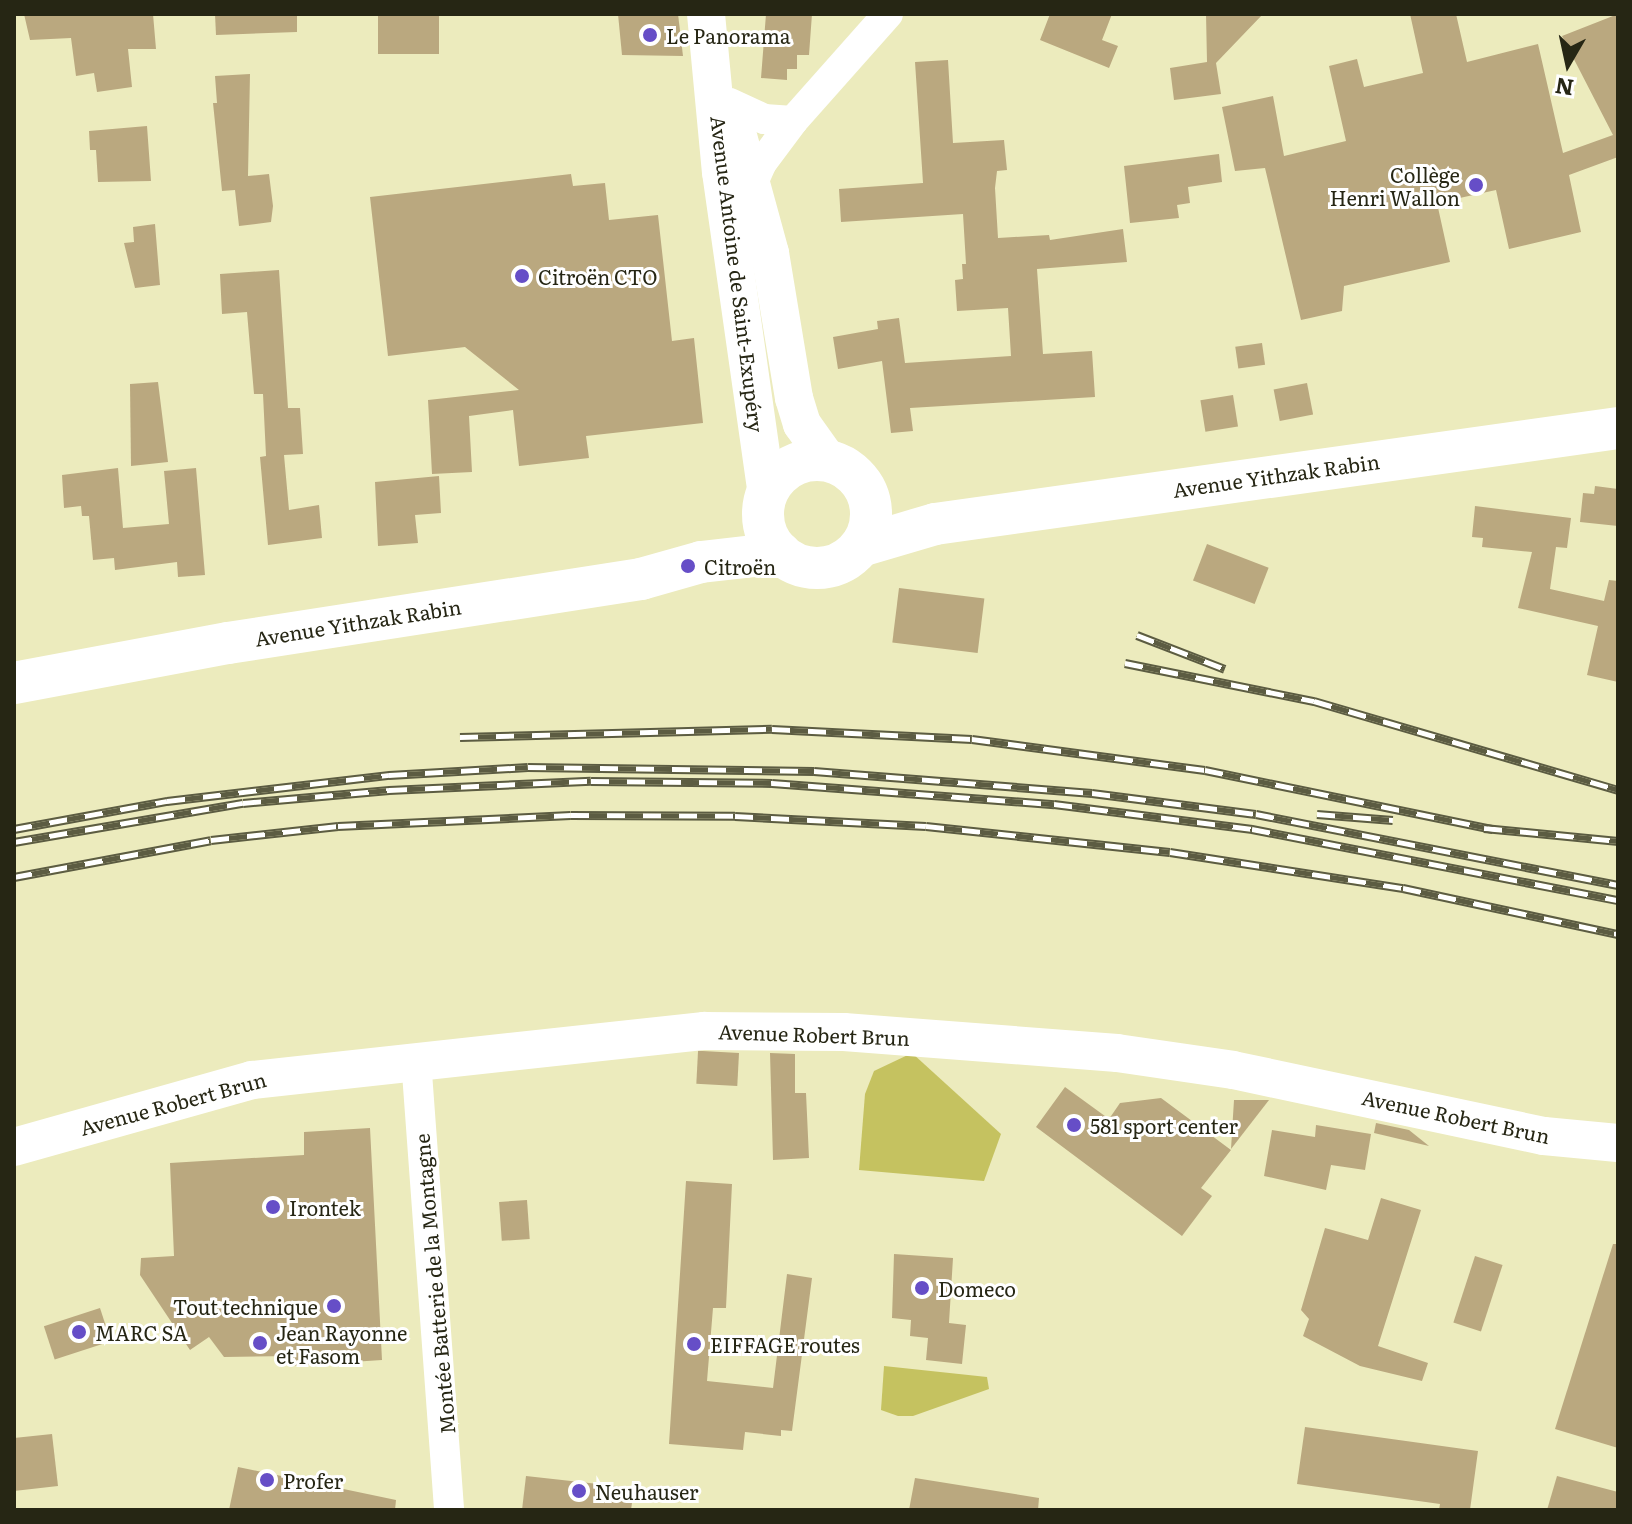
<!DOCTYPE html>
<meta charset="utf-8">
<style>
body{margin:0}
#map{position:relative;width:1632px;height:1524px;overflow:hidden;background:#ecebbd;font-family:Literata,serif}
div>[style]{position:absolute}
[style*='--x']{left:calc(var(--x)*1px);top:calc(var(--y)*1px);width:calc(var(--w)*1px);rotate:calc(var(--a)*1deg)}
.green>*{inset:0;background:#c5c260}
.building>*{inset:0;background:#baa87f;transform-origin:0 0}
.minor>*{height:30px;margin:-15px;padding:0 15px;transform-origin:15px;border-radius:15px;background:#fff}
.tertiary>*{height:38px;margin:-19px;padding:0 19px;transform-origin:19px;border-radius:19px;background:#fff}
.secondary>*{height:42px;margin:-21px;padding:0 21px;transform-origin:21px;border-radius:21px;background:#fff}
.secondary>.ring{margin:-21px;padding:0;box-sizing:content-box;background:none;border:42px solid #fff;border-radius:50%}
.rail>*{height:9px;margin-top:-4.5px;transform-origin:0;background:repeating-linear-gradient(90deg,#fff 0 18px,#5c5c42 0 36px);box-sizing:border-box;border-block:2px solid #5c5c42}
.dots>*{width:22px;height:22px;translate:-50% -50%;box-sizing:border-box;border:4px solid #fff;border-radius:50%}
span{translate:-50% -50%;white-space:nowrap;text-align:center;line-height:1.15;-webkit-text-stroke:6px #fff;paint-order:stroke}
.poi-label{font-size:20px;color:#262614}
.left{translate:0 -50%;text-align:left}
.right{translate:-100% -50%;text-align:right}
.street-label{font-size:20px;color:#262614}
.frame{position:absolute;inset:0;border:16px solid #262614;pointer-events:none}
.north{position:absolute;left:1528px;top:24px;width:80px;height:80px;-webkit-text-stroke:6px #fff;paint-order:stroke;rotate:189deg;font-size:22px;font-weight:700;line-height:32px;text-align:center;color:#262614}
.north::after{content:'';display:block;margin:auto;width:28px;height:36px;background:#262614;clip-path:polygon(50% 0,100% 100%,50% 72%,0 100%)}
</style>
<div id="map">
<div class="green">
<div style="clip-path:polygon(912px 1053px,1001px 1134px,984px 1181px,859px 1170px,865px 1094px,874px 1071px)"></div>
<div style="clip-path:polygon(884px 1366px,987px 1377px,989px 1389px,913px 1416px,898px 1416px,881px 1410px)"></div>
</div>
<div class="building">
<div style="clip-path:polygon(24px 14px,153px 14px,156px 49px,128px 49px,132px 87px,97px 92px,94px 73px,76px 76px,71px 38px,30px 40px)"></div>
<div style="clip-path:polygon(215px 14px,297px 14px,297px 32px,216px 35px)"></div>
<div style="left:378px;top:14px;width:61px;height:40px"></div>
<div style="clip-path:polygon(618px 14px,678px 14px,683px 56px,622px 55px)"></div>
<div style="clip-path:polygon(766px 14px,812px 14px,809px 55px,797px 55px,797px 69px,787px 69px,787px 80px,761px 78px)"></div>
<div style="clip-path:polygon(1050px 14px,1112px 14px,1102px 40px,1118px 46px,1109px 68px,1040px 40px)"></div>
<div style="clip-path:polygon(1206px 14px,1263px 14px,1216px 63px,1221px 94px,1174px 100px,1170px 68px,1207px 62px)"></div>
<div style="clip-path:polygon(1410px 14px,1456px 14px,1467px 62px,1538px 44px,1563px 153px,1613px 135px,1562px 36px,1618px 14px,1618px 157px,1569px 175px,1581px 232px,1509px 249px,1496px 190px,1437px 203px,1450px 262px,1344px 286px,1342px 311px,1301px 320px,1265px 168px,1235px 171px,1222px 107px,1273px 96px,1284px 156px,1346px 141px,1329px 66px,1357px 59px,1364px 87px,1423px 73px)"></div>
<div style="clip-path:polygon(948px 60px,953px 143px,1004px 140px,1007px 170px,997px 171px,995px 188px,998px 238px,1049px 235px,1050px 240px,1123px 229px,1127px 262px,1037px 269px,1043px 354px,1092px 351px,1095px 397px,910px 408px,913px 431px,891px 433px,882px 361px,838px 369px,833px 337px,878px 329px,877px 321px,899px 318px,905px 363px,1011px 356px,1008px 308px,957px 311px,955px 280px,963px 279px,962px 264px,966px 264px,963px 214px,841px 222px,839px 189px,923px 183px,915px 62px)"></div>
<div style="clip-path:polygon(250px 74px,248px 176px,269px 174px,273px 206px,271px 222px,239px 226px,235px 190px,222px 191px,213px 103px,217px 103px,215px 76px)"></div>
<div style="clip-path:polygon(147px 126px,151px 181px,98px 182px,96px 150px,90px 150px,89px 131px)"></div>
<div style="clip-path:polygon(1219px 154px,1222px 182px,1188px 187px,1190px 203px,1177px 205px,1179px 218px,1130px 223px,1124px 166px)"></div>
<div style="clip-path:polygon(571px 174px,573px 186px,605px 183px,609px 220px,658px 215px,672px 341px,694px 338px,703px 423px,586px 436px,589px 458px,519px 466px,513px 410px,469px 416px,472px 472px,432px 474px,428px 400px,519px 390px,465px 347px,388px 356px,370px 197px)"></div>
<div style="clip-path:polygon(155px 224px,160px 285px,135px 288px,124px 243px,134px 242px,133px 227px)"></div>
<div style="clip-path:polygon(279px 270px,288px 408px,300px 408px,303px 454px,284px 455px,289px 510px,319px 505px,322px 538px,268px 545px,260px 457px,266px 456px,263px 394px,254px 394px,247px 312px,222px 314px,220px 274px)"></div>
<div style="left:1262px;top:343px;width:22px;height:27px;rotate:82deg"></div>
<div style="clip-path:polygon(158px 382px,168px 462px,131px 466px,130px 384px)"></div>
<div style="left:1307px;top:383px;width:32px;height:34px;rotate:79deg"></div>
<div style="left:1233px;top:395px;width:32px;height:33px;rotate:81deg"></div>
<div style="clip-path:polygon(118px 468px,123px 528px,169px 524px,164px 471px,196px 468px,205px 575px,178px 577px,177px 562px,115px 570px,114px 558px,93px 560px,89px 516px,82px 516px,81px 506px,64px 508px,62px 475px)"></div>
<div style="clip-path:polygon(439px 476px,441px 513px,415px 515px,418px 543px,378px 546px,375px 482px)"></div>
<div style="clip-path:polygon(1595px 486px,1618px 489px,1618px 526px,1580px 522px,1583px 493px,1594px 494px)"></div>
<div style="clip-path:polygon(1475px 506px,1571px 518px,1567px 548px,1556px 547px,1550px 589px,1604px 601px,1609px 580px,1618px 581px,1618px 682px,1587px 675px,1598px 626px,1518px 608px,1532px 552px,1482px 547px,1483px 538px,1472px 537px)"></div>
<div style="left:1207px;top:544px;width:66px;height:39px;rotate:21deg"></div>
<div style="left:899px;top:588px;width:86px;height:55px;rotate:7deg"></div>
<div style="left:739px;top:1053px;width:33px;height:41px;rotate:93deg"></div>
<div style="clip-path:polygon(770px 1053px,795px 1054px,795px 1093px,806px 1093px,809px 1158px,773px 1160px)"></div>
<div style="clip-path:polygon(1065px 1087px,1109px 1119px,1120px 1103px,1161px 1098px,1231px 1150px,1201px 1188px,1212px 1196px,1182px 1236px,1036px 1127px)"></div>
<div style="clip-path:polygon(1234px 1100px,1269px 1100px,1231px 1149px)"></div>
<div style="clip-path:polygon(1376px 1123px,1409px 1130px,1429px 1146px,1374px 1133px)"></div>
<div style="clip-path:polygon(1316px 1125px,1371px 1134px,1365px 1170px,1331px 1165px,1326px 1190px,1264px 1176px,1272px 1130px,1315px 1137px)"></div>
<div style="clip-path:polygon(370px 1128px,382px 1360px,291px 1366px,290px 1356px,224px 1357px,209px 1337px,190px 1350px,140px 1275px,141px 1258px,174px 1256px,170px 1163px,304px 1155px,304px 1132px)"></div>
<div style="clip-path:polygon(686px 1181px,732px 1184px,726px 1308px,713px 1308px,707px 1381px,773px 1388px,787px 1274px,812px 1278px,792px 1431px,781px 1430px,781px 1436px,745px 1432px,743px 1450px,669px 1444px)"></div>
<div style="clip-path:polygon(1381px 1198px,1421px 1210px,1378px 1346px,1428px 1363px,1422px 1381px,1360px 1366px,1303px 1336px,1309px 1319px,1301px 1310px,1325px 1228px,1368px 1240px)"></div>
<div style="left:527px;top:1200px;width:39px;height:28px;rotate:86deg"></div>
<div style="clip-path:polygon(1613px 1244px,1618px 1244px,1618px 1448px,1555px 1429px)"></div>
<div style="clip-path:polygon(894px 1254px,953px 1258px,949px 1323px,966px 1325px,962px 1364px,926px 1360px,928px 1338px,910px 1336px,911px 1320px,892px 1318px)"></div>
<div style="left:1475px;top:1256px;width:29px;height:70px;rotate:18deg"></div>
<div style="left:100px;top:1308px;width:35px;height:59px;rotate:72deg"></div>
<div style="clip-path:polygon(1305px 1427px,1478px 1451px,1470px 1510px,1439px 1510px,1440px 1504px,1297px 1484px)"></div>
<div style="clip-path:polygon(52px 1434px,58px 1486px,14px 1491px,14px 1438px)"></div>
<div style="clip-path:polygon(238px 1467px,396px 1500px,395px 1510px,229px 1510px)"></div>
<div style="clip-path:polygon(526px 1476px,634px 1488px,631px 1510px,522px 1510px)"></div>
<div style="clip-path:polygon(1557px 1476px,1618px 1492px,1618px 1510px,1547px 1510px)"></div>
<div style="clip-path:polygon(915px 1478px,1039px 1498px,1038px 1510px,909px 1510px)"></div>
</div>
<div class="minor">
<div style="--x:730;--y:103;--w:38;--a:25"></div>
<div style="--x:764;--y:119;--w:29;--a:4"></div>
<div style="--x:747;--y:196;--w:35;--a:-66"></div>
<div style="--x:761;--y:164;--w:54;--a:-53.3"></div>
<div style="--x:793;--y:121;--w:143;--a:-48.4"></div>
<div style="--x:416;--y:1059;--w:452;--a:85.8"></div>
</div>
<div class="tertiary">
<div style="--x:706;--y:14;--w:159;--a:84.6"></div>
<div style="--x:721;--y:172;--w:326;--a:81.9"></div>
<div style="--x:735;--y:125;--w:133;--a:74.7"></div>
<div style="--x:770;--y:253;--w:147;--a:80.6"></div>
<div style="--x:794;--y:398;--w:27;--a:73"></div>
<div style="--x:802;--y:424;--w:47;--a:54.6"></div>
<div style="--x:14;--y:1147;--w:247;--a:-15.7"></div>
<div style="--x:252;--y:1080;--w:455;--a:-6.2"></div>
<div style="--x:704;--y:1031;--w:140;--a:0.4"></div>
<div style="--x:844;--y:1032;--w:274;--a:4.4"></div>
<div style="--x:1117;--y:1053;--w:117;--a:8.3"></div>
<div style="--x:1233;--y:1070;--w:318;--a:12"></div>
<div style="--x:1544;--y:1136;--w:74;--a:5.4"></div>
</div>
<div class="secondary">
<div class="ring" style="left:763px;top:460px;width:66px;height:66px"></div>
<div style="--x:861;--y:546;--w:77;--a:-16.6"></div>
<div style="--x:935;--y:524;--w:690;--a:-8"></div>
<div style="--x:14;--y:683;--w:218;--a:-10.6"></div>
<div style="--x:228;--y:643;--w:418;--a:-8.8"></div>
<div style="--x:641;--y:579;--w:62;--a:-15.8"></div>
<div style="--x:701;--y:562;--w:80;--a:-6.5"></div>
</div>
<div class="rail">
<div style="--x:1137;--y:635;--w:94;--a:21.1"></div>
<div style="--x:1125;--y:663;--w:193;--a:11.4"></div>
<div style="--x:1314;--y:701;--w:317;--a:16.3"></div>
<div style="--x:460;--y:737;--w:312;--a:-1.5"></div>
<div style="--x:772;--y:729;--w:200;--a:2.9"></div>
<div style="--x:972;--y:739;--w:235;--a:7.6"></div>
<div style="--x:1205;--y:770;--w:294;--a:11.6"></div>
<div style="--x:1317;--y:814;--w:76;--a:4.5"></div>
<div style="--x:1484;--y:828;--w:135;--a:5.5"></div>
<div style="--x:14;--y:829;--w:156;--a:-10.4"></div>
<div style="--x:167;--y:801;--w:224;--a:-6.7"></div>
<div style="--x:389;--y:775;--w:139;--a:-3.3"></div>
<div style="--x:528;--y:767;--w:286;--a:0.8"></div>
<div style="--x:814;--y:771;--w:279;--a:4.5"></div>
<div style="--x:1092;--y:793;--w:165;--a:7.3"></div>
<div style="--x:1256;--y:814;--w:369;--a:11.1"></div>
<div style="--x:14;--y:842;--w:232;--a:-9.7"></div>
<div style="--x:243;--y:803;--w:147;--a:-5.1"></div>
<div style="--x:389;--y:790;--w:202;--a:-2.6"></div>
<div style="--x:591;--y:781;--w:181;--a:0.6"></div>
<div style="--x:772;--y:783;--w:283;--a:4.3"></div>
<div style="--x:1054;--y:804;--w:200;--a:7.2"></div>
<div style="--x:1252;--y:829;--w:373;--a:11"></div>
<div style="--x:14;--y:877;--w:200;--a:-10.6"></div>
<div style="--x:211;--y:840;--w:128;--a:-6.3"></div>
<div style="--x:338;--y:826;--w:233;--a:-2.7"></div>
<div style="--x:571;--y:815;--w:164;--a:0.3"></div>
<div style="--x:735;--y:816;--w:191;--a:3"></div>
<div style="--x:926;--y:826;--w:245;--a:6.1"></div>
<div style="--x:1170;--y:852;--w:236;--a:8.8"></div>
<div style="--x:1403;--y:888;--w:220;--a:12.1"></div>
</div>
<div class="dots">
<div style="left:650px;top:35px;background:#664ec7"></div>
<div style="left:1476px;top:185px;background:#664ec7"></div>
<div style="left:522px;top:276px;background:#664ec7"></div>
<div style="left:688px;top:566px;background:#664ec7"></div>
<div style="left:1074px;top:1125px;background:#664ec7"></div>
<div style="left:273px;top:1207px;background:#664ec7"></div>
<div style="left:922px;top:1288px;background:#664ec7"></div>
<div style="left:334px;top:1306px;background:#664ec7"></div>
<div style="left:79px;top:1332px;background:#664ec7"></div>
<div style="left:260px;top:1343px;background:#664ec7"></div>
<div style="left:694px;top:1344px;background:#664ec7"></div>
<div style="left:267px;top:1480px;background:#664ec7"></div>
<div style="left:579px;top:1491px;background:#664ec7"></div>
</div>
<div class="poi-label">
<span class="left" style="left:666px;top:35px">Le Panorama</span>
<span class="right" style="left:1460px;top:186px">Collège<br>Henri Wallon</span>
<span class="left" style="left:538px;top:276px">Citroën CTO</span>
<span class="left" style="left:704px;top:566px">Citroën</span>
<span class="left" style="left:1090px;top:1125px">581 sport center</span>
<span class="left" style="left:289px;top:1207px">Irontek</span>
<span class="left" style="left:938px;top:1288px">Domeco</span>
<span class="right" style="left:318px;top:1306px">Tout technique</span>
<span class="left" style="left:95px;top:1332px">MARC SA</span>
<span class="left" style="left:276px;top:1344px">Jean Rayonne<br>et Fasom</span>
<span class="left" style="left:710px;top:1344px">EIFFAGE routes</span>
<span class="left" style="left:283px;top:1480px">Profer</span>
<span class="left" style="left:595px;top:1491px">Neuhauser</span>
</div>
<div class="street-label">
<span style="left:738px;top:274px;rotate:83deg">Avenue Antoine de Saint-Exupéry</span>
<span style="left:1276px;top:475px;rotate:-8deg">Avenue Yithzak Rabin</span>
<span style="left:358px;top:622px;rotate:-9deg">Avenue Yithzak Rabin</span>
<span style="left:814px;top:1034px;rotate:2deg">Avenue Robert Brun</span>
<span style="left:173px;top:1103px;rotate:-15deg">Avenue Robert Brun</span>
<span style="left:1456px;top:1116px;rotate:12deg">Avenue Robert Brun</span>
<span style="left:434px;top:1284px;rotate:-95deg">Montée Batterie de la Montagne</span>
</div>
<div class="frame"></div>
<div class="north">N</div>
</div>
